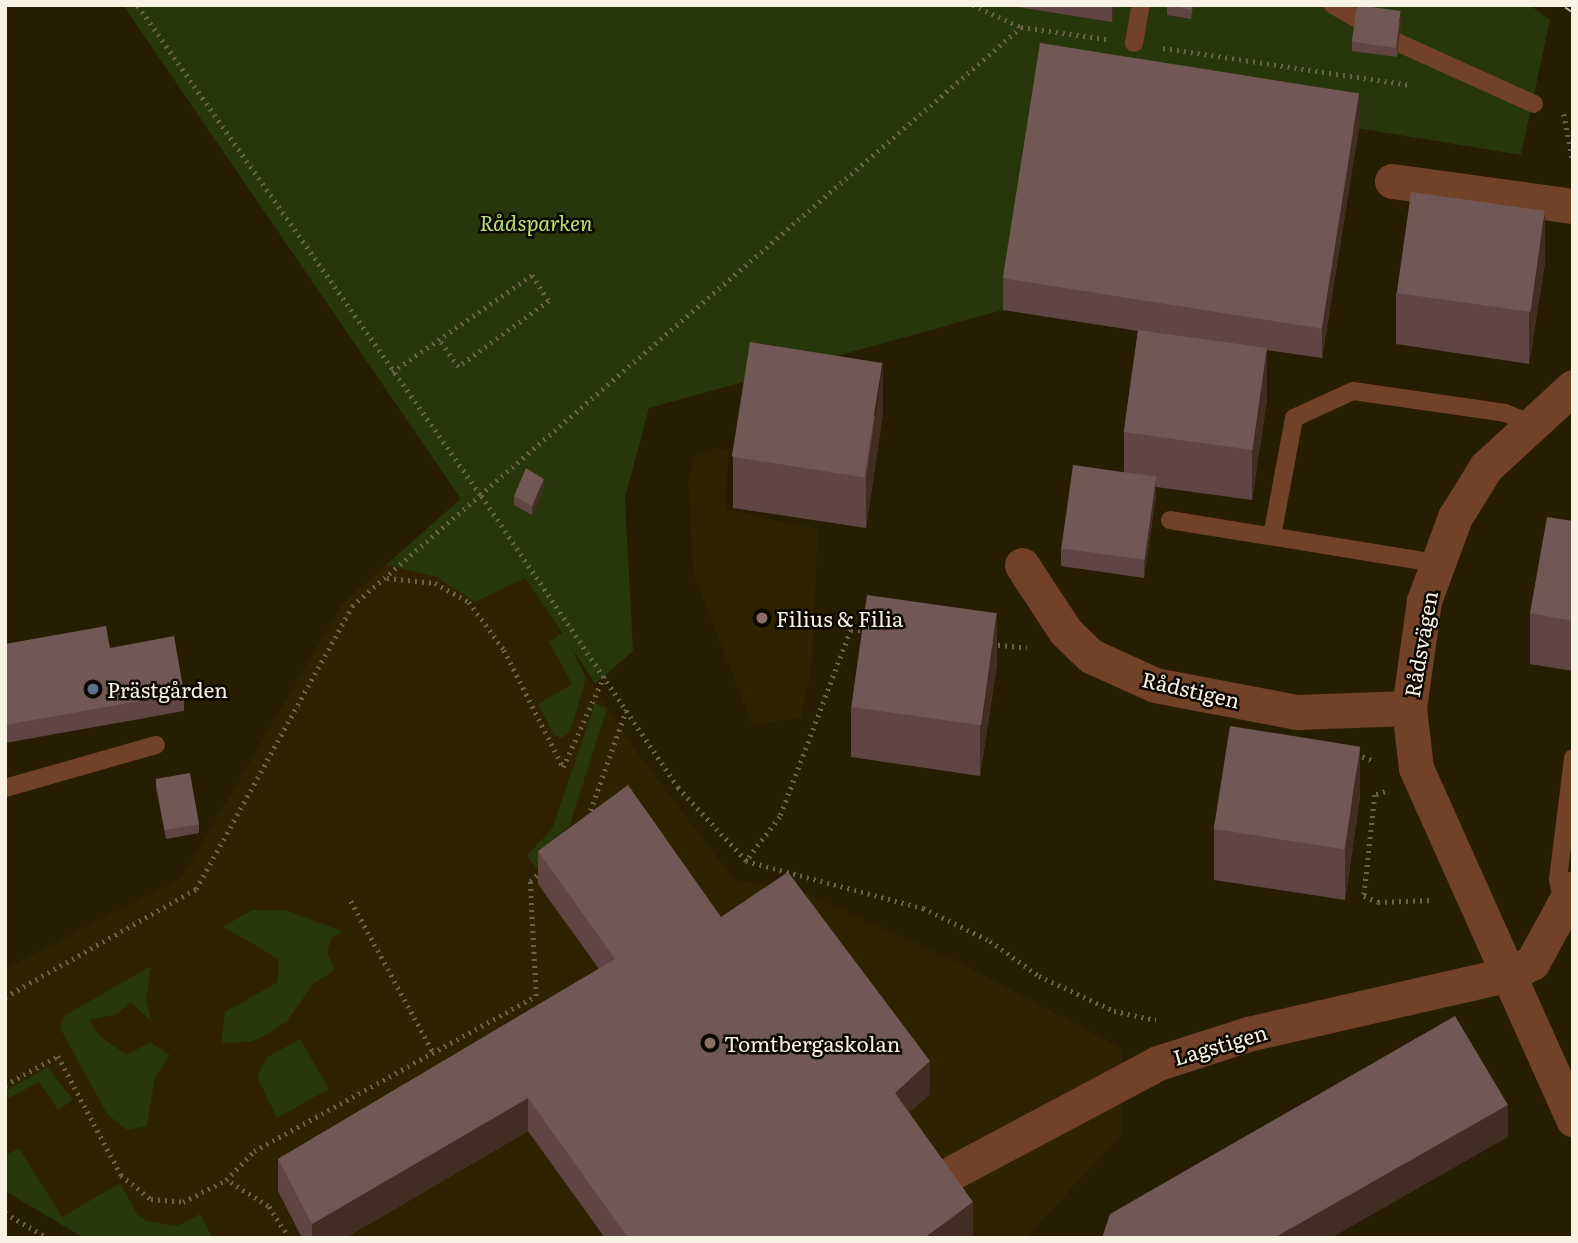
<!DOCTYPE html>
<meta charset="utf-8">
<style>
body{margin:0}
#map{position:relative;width:1578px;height:1243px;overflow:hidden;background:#271d03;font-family:Literata,serif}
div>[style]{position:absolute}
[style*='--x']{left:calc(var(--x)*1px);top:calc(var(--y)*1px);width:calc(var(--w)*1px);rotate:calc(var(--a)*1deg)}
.built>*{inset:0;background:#2f2200}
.green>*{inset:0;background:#27360b}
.path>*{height:4.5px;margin-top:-2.25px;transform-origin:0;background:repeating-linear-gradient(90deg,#6b624c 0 2px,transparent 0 7px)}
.lane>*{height:18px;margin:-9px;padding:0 9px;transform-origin:9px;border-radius:9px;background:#724228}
.street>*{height:35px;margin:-17.5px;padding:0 17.5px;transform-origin:17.5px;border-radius:17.5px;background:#724228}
.rail>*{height:8px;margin-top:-4px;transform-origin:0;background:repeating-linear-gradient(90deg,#0c0801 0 16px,#c4bdab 0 32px);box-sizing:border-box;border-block:2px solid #c4bdab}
.wall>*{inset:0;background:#614543}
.shaded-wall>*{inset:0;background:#432d22}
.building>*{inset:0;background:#725854;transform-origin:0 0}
.dots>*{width:19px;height:19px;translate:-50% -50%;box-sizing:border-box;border:4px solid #0c0801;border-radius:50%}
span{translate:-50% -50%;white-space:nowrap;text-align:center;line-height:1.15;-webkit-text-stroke:5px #0c0801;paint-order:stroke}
.park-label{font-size:21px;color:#b9e177;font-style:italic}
.poi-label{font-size:21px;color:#f8f2e3}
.left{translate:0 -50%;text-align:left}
.street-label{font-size:21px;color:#f8f2e3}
.frame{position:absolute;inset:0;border:7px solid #f8f2e3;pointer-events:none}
</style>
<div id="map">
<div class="built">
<div style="clip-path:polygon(716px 448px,728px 450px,726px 509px,818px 530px,812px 663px,801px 718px,752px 725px,693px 572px,688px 480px,697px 454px)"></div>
<div style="clip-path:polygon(460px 498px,525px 577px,630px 743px,734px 880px,792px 888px,955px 960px,1122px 1049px,1122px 1133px,1026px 1238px,84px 1238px,5px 1191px,5px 969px,182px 878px,343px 603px)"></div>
</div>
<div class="green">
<div style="clip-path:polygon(123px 5px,1530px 5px,1550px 20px,1521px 155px,1041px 76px,1003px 310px,649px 408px,625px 498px,633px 651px,595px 684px,571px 647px,586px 679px,570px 732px,562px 738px,554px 735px,538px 704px,572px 684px,549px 642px,562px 633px,525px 578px,475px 602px,437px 577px,386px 565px,461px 499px)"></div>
<div style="clip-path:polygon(595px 703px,607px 709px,570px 824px,536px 868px,527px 855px,552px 829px)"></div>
<div style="clip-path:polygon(252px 910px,285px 910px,342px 931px,331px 939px,327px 952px,335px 970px,314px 983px,287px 1021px,264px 1036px,250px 1042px,221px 1043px,225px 1012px,278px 982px,279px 959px,223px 927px)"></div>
<div style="clip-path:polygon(151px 966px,146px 1000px,152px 1022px,130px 1002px,117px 1014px,89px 1020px,101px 1037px,127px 1055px,150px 1042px,170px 1055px,155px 1078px,147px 1126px,127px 1130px,107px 1114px,60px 1028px,64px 1016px)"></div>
<div style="clip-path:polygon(300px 1039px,329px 1089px,277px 1118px,257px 1077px,267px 1057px)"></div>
<div style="clip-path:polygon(48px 1067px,73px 1100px,58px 1110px,39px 1082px,5px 1100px,5px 1091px)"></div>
<div style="clip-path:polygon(19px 1148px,62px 1217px,120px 1183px,137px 1214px,146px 1221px,177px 1226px,200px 1214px,213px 1238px,84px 1238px,5px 1191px,5px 1156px)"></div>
</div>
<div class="path">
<div style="--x:973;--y:5;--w:53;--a:24.6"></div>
<div style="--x:1021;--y:27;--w:86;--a:8"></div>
<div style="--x:1163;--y:48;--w:250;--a:8.5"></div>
<div style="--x:1564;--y:114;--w:48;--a:79.2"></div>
<div style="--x:392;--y:372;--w:170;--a:-34.7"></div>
<div style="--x:532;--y:275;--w:31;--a:57"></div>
<div style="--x:549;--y:301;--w:112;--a:144"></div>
<div style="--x:458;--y:367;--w:32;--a:-125"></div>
<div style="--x:387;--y:578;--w:48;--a:5.9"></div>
<div style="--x:435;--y:583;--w:39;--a:29"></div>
<div style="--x:469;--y:602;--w:59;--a:53.9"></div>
<div style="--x:504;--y:650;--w:131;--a:63.2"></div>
<div style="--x:563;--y:767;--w:100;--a:-65.7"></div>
<div style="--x:867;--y:631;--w:16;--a:-176"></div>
<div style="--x:851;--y:630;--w:200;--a:110.8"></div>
<div style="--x:780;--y:817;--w:56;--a:127.7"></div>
<div style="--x:746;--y:861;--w:100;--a:-133"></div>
<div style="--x:678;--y:788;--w:354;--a:-124"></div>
<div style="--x:480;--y:495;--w:715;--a:-40.86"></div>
<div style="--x:991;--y:644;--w:36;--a:6"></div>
<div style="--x:1356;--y:754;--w:19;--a:21"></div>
<div style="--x:1385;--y:792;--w:10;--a:163"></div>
<div style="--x:1375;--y:795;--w:102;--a:96.2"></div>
<div style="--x:1364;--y:896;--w:15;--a:23"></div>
<div style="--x:1378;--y:902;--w:54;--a:-2.1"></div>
<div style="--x:588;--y:817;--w:114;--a:-70.4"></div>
<div style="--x:746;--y:861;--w:183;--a:14.9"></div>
<div style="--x:923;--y:908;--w:75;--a:26.2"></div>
<div style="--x:990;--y:941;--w:60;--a:35.5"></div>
<div style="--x:1039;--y:976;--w:83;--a:25"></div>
<div style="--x:1114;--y:1011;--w:43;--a:12.1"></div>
<div style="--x:351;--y:901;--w:172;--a:61.5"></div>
<div style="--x:5;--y:997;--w:219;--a:-29.5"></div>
<div style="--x:196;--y:889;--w:323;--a:-61.1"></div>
<div style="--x:352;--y:606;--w:169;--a:-40.9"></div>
<div style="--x:480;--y:495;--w:598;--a:-124.99"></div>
<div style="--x:5;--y:1085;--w:60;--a:-28.7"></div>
<div style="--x:58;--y:1056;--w:135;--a:62.1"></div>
<div style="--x:121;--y:1175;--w:38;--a:39"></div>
<div style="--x:151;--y:1199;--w:32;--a:5"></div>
<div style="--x:183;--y:1202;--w:48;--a:-27.1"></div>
<div style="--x:5;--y:1213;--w:50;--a:30.2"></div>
<div style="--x:289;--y:1238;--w:38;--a:-123"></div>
<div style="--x:268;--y:1206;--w:49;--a:-148.2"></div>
<div style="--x:226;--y:1180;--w:40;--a:-46"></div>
<div style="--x:254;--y:1151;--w:322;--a:-28.8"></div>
<div style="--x:536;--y:996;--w:115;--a:-93"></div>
<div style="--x:530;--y:881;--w:17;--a:-40"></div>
</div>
<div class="lane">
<div style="--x:1333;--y:5;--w:76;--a:29.9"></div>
<div style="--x:1399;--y:43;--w:148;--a:24.3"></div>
<div style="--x:1134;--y:43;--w:39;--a:-80"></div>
<div style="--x:1170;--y:520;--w:269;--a:9.2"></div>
<div style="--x:1272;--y:536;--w:120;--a:-79.4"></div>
<div style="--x:1294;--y:418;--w:65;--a:-24.6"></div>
<div style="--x:1353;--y:391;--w:154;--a:8.2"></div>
<div style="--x:1505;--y:413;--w:27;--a:22"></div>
<div style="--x:5;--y:788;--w:157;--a:-15.9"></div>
<div style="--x:1562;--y:900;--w:21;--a:-101"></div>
<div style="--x:1558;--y:879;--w:122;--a:-82.9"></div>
</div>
<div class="street">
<div style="--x:1392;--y:181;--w:183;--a:7.9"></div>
<div style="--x:1573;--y:387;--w:118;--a:137.4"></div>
<div style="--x:1486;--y:467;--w:59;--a:121.8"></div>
<div style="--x:1455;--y:517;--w:90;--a:110.3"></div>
<div style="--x:1424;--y:601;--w:108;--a:98"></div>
<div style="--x:1409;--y:708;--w:60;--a:83.3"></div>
<div style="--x:1416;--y:768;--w:385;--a:65.9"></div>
<div style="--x:1022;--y:565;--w:79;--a:56.9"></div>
<div style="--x:1065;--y:631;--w:36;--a:44"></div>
<div style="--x:1091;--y:656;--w:70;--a:24.4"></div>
<div style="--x:1155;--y:685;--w:145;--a:10.8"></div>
<div style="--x:1297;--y:712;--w:112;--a:-2"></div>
<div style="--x:955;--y:1171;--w:230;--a:-28"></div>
<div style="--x:1158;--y:1063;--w:95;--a:-17.9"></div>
<div style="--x:1248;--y:1034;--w:265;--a:-12.9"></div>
<div style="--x:1506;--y:975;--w:29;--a:-25"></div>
<div style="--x:1532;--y:963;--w:85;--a:-61.3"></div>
</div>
<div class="rail">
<div style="--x:1567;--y:5;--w:7;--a:34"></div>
</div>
<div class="wall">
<div style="clip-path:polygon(1005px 5px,1115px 5px,1112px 22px)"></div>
<div style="clip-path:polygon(1167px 5px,1193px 5px,1191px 19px,1167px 15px)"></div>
<div style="clip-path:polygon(1401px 21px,1397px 57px,1352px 51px,1352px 42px)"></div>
<div style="clip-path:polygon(1359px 127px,1322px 358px,1267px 350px,1267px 399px,1252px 500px,1156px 487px,1156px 495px,1144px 578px,1061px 566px,1061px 548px,1124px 472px,1124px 432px,1138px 331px,1003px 310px,1003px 278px)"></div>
<div style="clip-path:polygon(1545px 262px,1529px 364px,1396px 344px,1396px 293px)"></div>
<div style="clip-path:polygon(883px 413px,866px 528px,733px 508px,733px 457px)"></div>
<div style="clip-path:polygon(544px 488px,532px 515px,514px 505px,514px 496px)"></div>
<div style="clip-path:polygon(1573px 521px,1573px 671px,1530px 664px,1530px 613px)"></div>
<div style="clip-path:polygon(5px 644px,110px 648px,184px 693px,184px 711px,5px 743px)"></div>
<div style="clip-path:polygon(997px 664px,980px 776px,851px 757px,851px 707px)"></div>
<div style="clip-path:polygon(156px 779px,199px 824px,199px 833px,166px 839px,156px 788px)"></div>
<div style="clip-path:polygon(1360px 797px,1345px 900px,1214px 880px,1214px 829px)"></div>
<div style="clip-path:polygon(538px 851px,721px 917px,930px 1094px,909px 1112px,973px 1235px,968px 1238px,605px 1238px,528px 1131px,345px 1238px,302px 1238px,278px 1191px,278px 1159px,599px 969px,538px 884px)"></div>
</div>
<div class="shaded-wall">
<div style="clip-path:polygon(1112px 5px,1115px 5px,1112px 22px)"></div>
<div style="clip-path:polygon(1401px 11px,1401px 21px,1397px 57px,1397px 48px)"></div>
<div style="clip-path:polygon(1359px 95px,1359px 127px,1322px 358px,1322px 326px)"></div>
<div style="clip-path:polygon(1545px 212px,1545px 262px,1529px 364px,1529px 313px)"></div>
<div style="clip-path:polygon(1267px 348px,1267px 399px,1252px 500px,1252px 450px)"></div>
<div style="clip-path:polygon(883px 362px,883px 413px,866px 528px,866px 477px)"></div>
<div style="clip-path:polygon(1156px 477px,1156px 495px,1144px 578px,1144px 560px)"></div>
<div style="clip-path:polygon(544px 479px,544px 488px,532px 515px,532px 506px)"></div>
<div style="clip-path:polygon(997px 614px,997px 664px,980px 776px,980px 725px)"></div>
<div style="clip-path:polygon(1360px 747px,1360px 797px,1345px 900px,1345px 850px)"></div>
<div style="clip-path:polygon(930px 1061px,930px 1094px,895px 1125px,895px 1093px)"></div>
<div style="clip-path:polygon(528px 1098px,528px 1131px,345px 1238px,312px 1238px,312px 1224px)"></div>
<div style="clip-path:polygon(1508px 1105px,1508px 1137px,1331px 1238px,1274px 1238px)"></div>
<div style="clip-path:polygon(973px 1202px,973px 1235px,968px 1238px,924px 1238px)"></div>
</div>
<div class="building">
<div style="clip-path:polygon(1167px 5px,1191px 5px,1191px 10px)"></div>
<div style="left:1357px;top:5px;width:44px;height:37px;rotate:8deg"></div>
<div style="left:1040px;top:43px;width:323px;height:238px;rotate:9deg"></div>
<div style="left:1411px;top:192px;width:135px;height:102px;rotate:8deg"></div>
<div style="left:1138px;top:330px;width:130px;height:103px;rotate:8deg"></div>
<div style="left:750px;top:342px;width:134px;height:116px;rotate:9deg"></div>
<div style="left:1073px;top:465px;width:84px;height:84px;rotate:8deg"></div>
<div style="clip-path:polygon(526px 468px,544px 479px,532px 506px,514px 496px)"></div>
<div style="clip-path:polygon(1547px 517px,1573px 521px,1573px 621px,1530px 613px)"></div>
<div style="left:867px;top:595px;width:131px;height:113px;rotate:8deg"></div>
<div style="clip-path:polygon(106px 626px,110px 648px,174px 636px,184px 693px,5px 725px,5px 644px)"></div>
<div style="left:1230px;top:726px;width:132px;height:104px;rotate:9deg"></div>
<div style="left:190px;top:773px;width:52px;height:35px;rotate:80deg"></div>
<div style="clip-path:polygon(628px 785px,721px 917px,788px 872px,930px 1061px,895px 1093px,973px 1202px,924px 1238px,628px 1238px,528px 1098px,312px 1224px,278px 1159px,615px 959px,538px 851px)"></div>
<div style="clip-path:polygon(1455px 1016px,1508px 1105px,1274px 1238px,1102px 1238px,1110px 1214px)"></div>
</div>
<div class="dots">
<div style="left:762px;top:618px;background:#8d6e63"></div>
<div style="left:93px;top:689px;background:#5c6f8a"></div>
<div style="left:710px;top:1043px;background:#8d6e63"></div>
</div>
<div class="park-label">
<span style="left:536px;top:222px">Rådsparken</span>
</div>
<div class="poi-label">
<span class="left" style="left:776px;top:618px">Filius &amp; Filia</span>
<span class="left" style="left:107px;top:689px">Prästgården</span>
<span class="left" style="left:724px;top:1043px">Tomtbergaskolan</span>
</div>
<div class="street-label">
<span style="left:1420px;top:644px;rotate:-80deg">Rådsvägen</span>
<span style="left:1191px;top:689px;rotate:13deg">Rådstigen</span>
<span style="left:1220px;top:1044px;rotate:-16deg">Lagstigen</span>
</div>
<div class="frame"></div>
</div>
